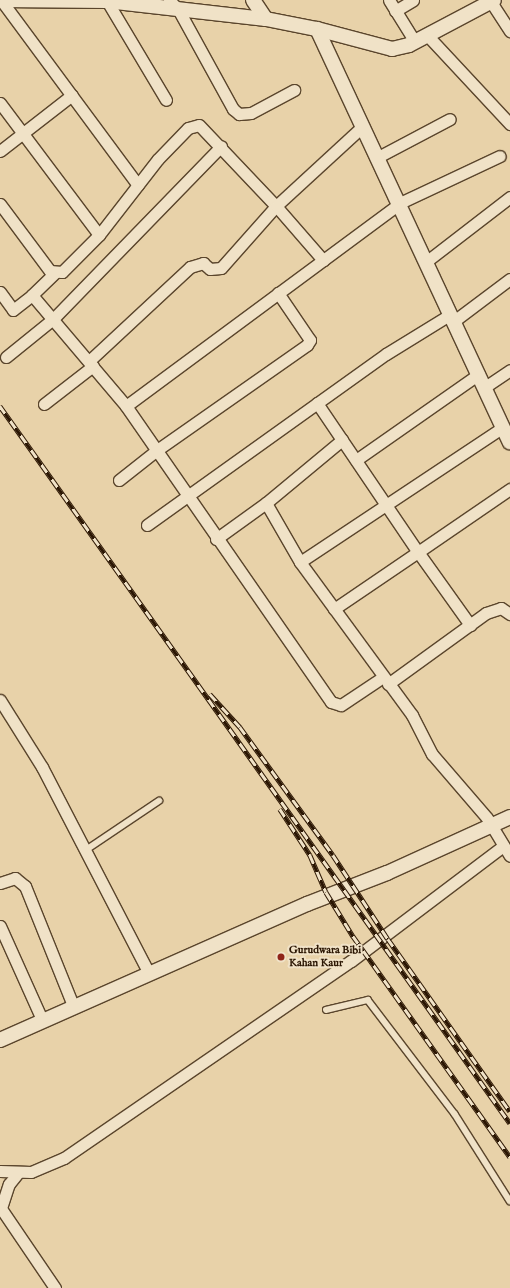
<!DOCTYPE html>
<style>
body{margin:0}
#map{position:relative;width:510px;height:1288px;overflow:hidden;background:#e8d2a9;font-family:"IM FELL English",serif}
div>[style]{position:absolute}
[style*='--x']{left:calc(var(--x)*1px);top:calc(var(--y)*1px);width:calc(var(--w)*1px);rotate:calc(var(--a)*1deg)}
.roads{filter:drop-shadow(1px 0 #5a452c) drop-shadow(-1px 0 #5a452c) drop-shadow(0 1px #5a452c) drop-shadow(0 -1px #5a452c)}
.service>*{height:5.5px;margin:-2.75px;padding:0 2.75px;transform-origin:2.75px;border-radius:2.75px;background:#f0e2c7}
.minor>*{height:11px;margin:-5.5px;padding:0 5.5px;transform-origin:5.5px;border-radius:5.5px;background:#f0e2c7}
.tertiary>*{height:14px;margin:-7px;padding:0 7px;transform-origin:7px;border-radius:7px;background:#f0e2c7}
.rail>*{height:4.5px;margin-top:-2.25px;transform-origin:0;background:repeating-linear-gradient(90deg,#f0e2c7 0 9px,#2b1603 0 18px);box-sizing:border-box;border-block:1px solid #2b1603}
.dots>*{width:11px;height:11px;translate:-50% -50%;box-sizing:border-box;border:2px solid #f0e2c7;border-radius:50%}
span{translate:-50% -50%;white-space:nowrap;text-align:center;line-height:1.15;-webkit-text-stroke:4px #f0e2c7;paint-order:stroke}
.poi-label{font-size:11px;color:#2b1603;font-weight:700}
.left{translate:0 -50%;text-align:left}
</style>
<div id="map">
<div class="roads">
<div class="service">
<div style="--x:86;--y:850;--w:88;--a:-33.9"></div>
<div style="--x:326;--y:1010;--w:43;--a:-13.4"></div>
<div style="--x:368;--y:1000;--w:143;--a:52.7"></div>
<div style="--x:455;--y:1114;--w:103;--a:57.7"></div>
</div>
<div class="minor">
<div style="--x:1;--y:0;--w:230;--a:53.5"></div>
<div style="--x:169;--y:0;--w:13;--a:45"></div>
<div style="--x:178;--y:9;--w:114;--a:61.2"></div>
<div style="--x:233;--y:109;--w:8;--a:40"></div>
<div style="--x:239;--y:114;--w:12;--a:-5"></div>
<div style="--x:251;--y:113;--w:49;--a:-28.1"></div>
<div style="--x:389;--y:0;--w:49;--a:58.2"></div>
<div style="--x:107;--y:1;--w:115;--a:59.2"></div>
<div style="--x:491;--y:2;--w:35;--a:57"></div>
<div style="--x:395;--y:11;--w:21;--a:-31"></div>
<div style="--x:427;--y:35;--w:122;--a:47"></div>
<div style="--x:0;--y:103;--w:165;--a:53.1"></div>
<div style="--x:0;--y:151;--w:91;--a:-37.9"></div>
<div style="--x:378;--y:157;--w:81;--a:-27.8"></div>
<div style="--x:0;--y:204;--w:84;--a:53.3"></div>
<div style="--x:50;--y:271;--w:12;--a:5"></div>
<div style="--x:62;--y:272;--w:52;--a:-45"></div>
<div style="--x:99;--y:235;--w:96;--a:-52.2"></div>
<div style="--x:158;--y:159;--w:43;--a:-45.9"></div>
<div style="--x:188;--y:128;--w:11;--a:-15"></div>
<div style="--x:199;--y:125;--w:112;--a:46.5"></div>
<div style="--x:276;--y:206;--w:72;--a:49"></div>
<div style="--x:427;--y:261;--w:105;--a:-37.6"></div>
<div style="--x:0;--y:292;--w:22;--a:54"></div>
<div style="--x:13;--y:310;--w:24;--a:-38"></div>
<div style="--x:32;--y:295;--w:145;--a:49.7"></div>
<div style="--x:126;--y:406;--w:360;--a:55.3"></div>
<div style="--x:331;--y:702;--w:10;--a:17"></div>
<div style="--x:341;--y:705;--w:50;--a:-33.7"></div>
<div style="--x:32;--y:295;--w:33;--a:-44"></div>
<div style="--x:454;--y:321;--w:70;--a:-36.9"></div>
<div style="--x:6;--y:357;--w:60;--a:-39"></div>
<div style="--x:53;--y:319;--w:241;--a:-45.8"></div>
<div style="--x:89;--y:361;--w:138;--a:-42.9"></div>
<div style="--x:190;--y:267;--w:14;--a:-17"></div>
<div style="--x:203;--y:263;--w:9;--a:41"></div>
<div style="--x:210;--y:269;--w:11;--a:-5"></div>
<div style="--x:221;--y:268;--w:83;--a:-48.4"></div>
<div style="--x:276;--y:206;--w:118;--a:-42.6"></div>
<div style="--x:485;--y:387;--w:30;--a:-34"></div>
<div style="--x:317;--y:403;--w:180;--a:55.9"></div>
<div style="--x:418;--y:552;--w:112;--a:-34.4"></div>
<div style="--x:44;--y:404;--w:62;--a:-37.8"></div>
<div style="--x:126;--y:406;--w:341;--a:-36.5"></div>
<div style="--x:400;--y:203;--w:110;--a:-25.2"></div>
<div style="--x:356;--y:460;--w:150;--a:-35"></div>
<div style="--x:119;--y:480;--w:48;--a:-38.3"></div>
<div style="--x:157;--y:450;--w:183;--a:-35"></div>
<div style="--x:307;--y:345;--w:6;--a:-59"></div>
<div style="--x:310;--y:340;--w:57;--a:-124.2"></div>
<div style="--x:266;--y:503;--w:68;--a:60"></div>
<div style="--x:300;--y:562;--w:190;--a:53.8"></div>
<div style="--x:412;--y:715;--w:44;--a:62.9"></div>
<div style="--x:432;--y:754;--w:84;--a:49.3"></div>
<div style="--x:487;--y:818;--w:44;--a:58.8"></div>
<div style="--x:147;--y:525;--w:294;--a:-35.6"></div>
<div style="--x:386;--y:354;--w:76;--a:-31.6"></div>
<div style="--x:216;--y:539;--w:62;--a:-35.8"></div>
<div style="--x:266;--y:503;--w:99;--a:-39.7"></div>
<div style="--x:300;--y:562;--w:244;--a:-33.6"></div>
<div style="--x:334;--y:609;--w:102;--a:-34.2"></div>
<div style="--x:418;--y:552;--w:90;--a:54.5"></div>
<div style="--x:388;--y:684;--w:121;--a:-35.9"></div>
<div style="--x:486;--y:613;--w:16;--a:-18"></div>
<div style="--x:501;--y:608;--w:11;--a:34"></div>
<div style="--x:0;--y:700;--w:79;--a:57.9"></div>
<div style="--x:42;--y:767;--w:226;--a:62.6"></div>
<div style="--x:0;--y:883;--w:16;--a:-18"></div>
<div style="--x:15;--y:878;--w:13;--a:39"></div>
<div style="--x:25;--y:886;--w:126;--a:68.1"></div>
<div style="--x:0;--y:926;--w:98;--a:65.8"></div>
<div style="--x:0;--y:1171;--w:31;--a:2"></div>
<div style="--x:31;--y:1172;--w:36;--a:-23"></div>
<div style="--x:64;--y:1158;--w:348;--a:-34.5"></div>
<div style="--x:351;--y:961;--w:191;--a:-37.1"></div>
<div style="--x:0;--y:1207;--w:98;--a:55.8"></div>
<div style="--x:1;--y:1208;--w:25;--a:-72"></div>
<div style="--x:9;--y:1184;--w:14;--a:-51"></div>
</div>
<div class="tertiary">
<div style="--x:0;--y:0;--w:107;--a:0.5"></div>
<div style="--x:107;--y:1;--w:160;--a:6.5"></div>
<div style="--x:266;--y:19;--w:52;--a:11.1"></div>
<div style="--x:317;--y:29;--w:78;--a:14.9"></div>
<div style="--x:392;--y:49;--w:17;--a:-13"></div>
<div style="--x:409;--y:45;--w:96;--a:-27.9"></div>
<div style="--x:253;--y:0;--w:23;--a:56"></div>
<div style="--x:317;--y:29;--w:456;--a:65"></div>
<div style="--x:0;--y:1040;--w:336;--a:-23.9"></div>
<div style="--x:307;--y:904;--w:86;--a:-21.2"></div>
<div style="--x:387;--y:873;--w:135;--a:-24.5"></div>
</div>
</div>
<div class="rail">
<div style="--x:0;--y:406;--w:880;--a:54.58"></div>
<div style="--x:210;--y:694;--w:45;--a:47.7"></div>
<div style="--x:240;--y:727;--w:158;--a:54"></div>
<div style="--x:333;--y:855;--w:100;--a:56.8"></div>
<div style="--x:388;--y:939;--w:211;--a:54.7"></div>
<div style="--x:280;--y:809;--w:55;--a:56.9"></div>
<div style="--x:310;--y:855;--w:40;--a:66.6"></div>
<div style="--x:326;--y:892;--w:52;--a:58.5"></div>
<div style="--x:353;--y:936;--w:271;--a:54.6"></div>
</div>
<div class="dots">
<div style="left:281px;top:957px;background:#8f2418"></div>
</div>
<div class="poi-label">
<span class="left" style="left:289px;top:957px">Gurudwara Bibi<br>Kahan Kaur</span>
</div>
</div>
